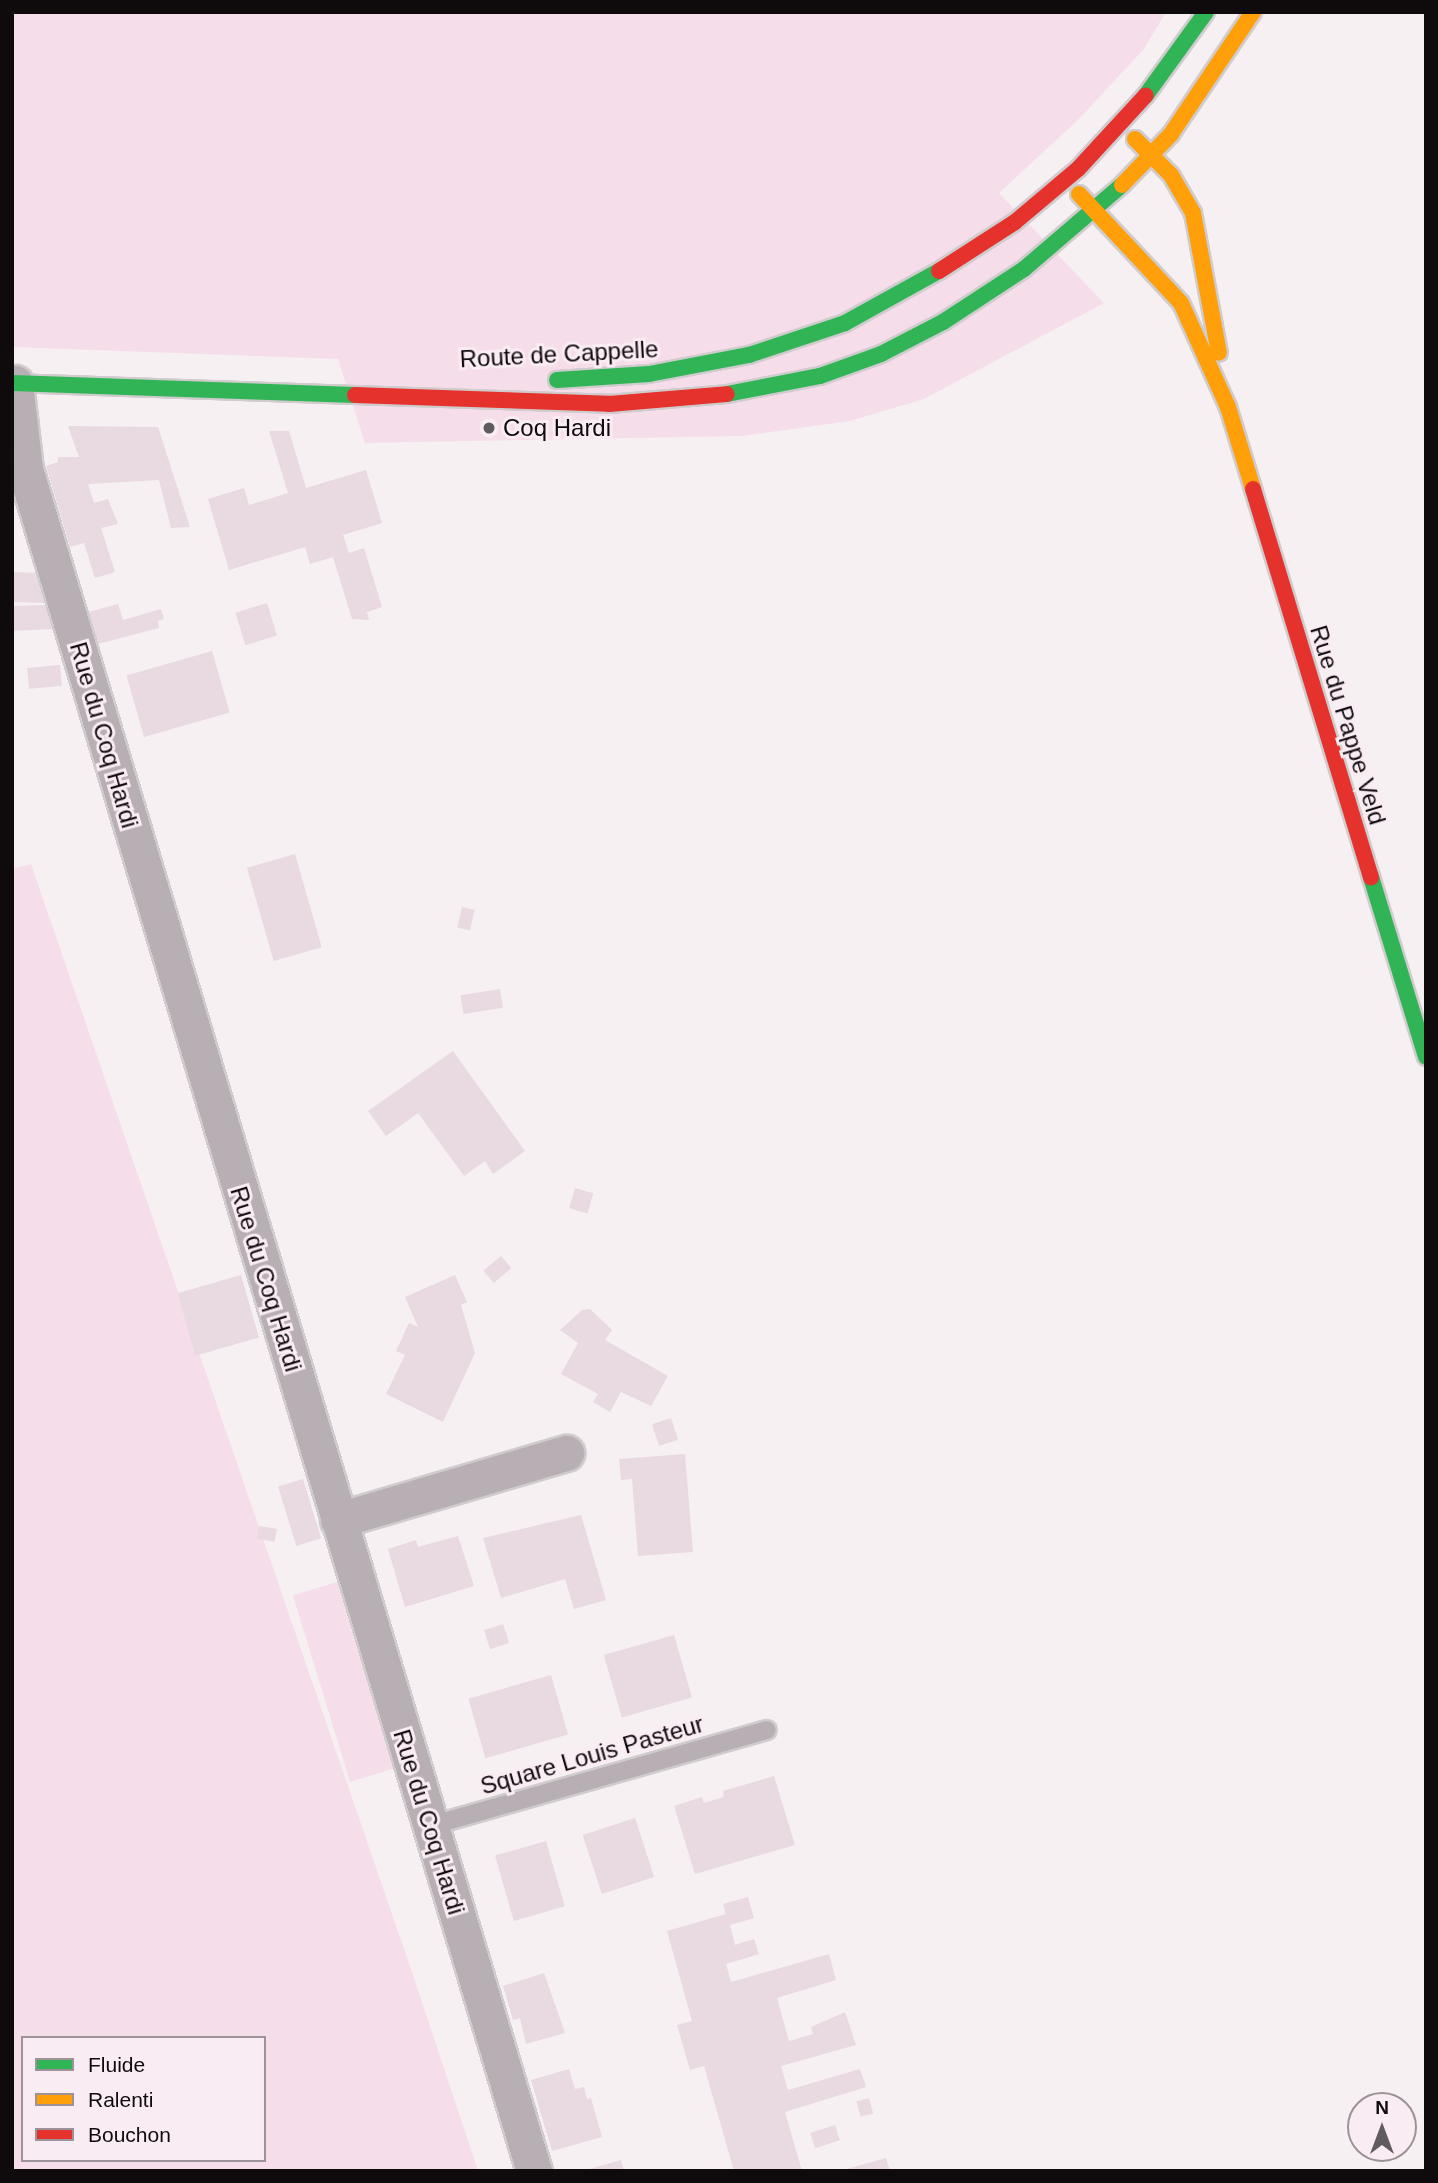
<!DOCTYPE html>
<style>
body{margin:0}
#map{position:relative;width:1438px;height:2183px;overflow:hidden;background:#f6f0f3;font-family:Arial,sans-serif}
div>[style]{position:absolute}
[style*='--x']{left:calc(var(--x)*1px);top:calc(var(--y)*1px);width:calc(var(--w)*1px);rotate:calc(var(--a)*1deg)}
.green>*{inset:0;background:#f6ddea;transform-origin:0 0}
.building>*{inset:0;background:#e9d9e1;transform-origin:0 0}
.roads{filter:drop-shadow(2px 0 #d0ccce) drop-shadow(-2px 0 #d0ccce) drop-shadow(0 2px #d0ccce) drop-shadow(0 -2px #d0ccce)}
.lane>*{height:18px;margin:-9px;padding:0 9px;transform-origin:9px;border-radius:9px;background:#b8afb4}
.street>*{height:35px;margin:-17.5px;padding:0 17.5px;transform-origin:17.5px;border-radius:17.5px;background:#b8afb4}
.fast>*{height:16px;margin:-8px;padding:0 8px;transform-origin:8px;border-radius:8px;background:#30b455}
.slow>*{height:16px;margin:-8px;padding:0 8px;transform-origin:8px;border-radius:8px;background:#ff9f0a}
.jam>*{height:16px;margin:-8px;padding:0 8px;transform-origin:8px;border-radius:8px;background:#e5322d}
.dots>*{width:19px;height:19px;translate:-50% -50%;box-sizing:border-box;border:4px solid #faecf3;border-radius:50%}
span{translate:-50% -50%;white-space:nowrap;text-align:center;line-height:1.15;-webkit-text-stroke:6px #faecf3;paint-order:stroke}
.street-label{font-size:24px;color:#0f0b0d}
.poi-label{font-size:24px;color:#0f0b0d}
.left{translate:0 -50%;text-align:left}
.frame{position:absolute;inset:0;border:14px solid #0f0b0d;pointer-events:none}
.legend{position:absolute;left:21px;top:2036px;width:245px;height:126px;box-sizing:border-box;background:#faecf3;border:2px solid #9c9297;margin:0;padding:9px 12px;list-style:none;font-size:21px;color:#0f0b0d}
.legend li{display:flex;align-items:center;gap:14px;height:35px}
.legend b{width:35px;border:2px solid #9c9297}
.north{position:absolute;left:1347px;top:2092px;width:70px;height:70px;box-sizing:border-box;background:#faecf3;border:2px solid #9c9297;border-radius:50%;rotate:0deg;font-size:19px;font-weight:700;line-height:28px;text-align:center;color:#0f0b0d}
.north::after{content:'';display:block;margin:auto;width:24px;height:32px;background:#605b5e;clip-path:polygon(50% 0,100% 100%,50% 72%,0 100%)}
</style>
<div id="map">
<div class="green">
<div style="clip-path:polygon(12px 12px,1166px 12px,1144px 49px,1078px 120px,999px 193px,1104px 303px,924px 399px,850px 421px,743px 436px,365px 443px,338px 359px,12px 347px)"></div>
<div style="clip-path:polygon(evenodd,31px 864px,414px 1978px,478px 2171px,12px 2171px,12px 869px,31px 864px,23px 2038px,264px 2038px,264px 2160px,23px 2160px,23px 2038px)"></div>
<div style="left:337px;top:1582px;width:195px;height:46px;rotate:73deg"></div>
</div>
<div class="building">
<div style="clip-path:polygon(68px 426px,158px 427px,190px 527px,171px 528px,159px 480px,88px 484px,94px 503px,108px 499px,118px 524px,101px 528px,115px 572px,95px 578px,84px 543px,70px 547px,46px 466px,58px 462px,58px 457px,79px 457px)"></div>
<div style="clip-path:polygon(269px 431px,289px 431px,306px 488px,366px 470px,382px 523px,343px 535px,349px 553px,364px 548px,382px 607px,367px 612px,369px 620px,352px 619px,333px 557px,310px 564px,305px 547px,229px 570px,208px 499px,244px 488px,249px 505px,288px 493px)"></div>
<div style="clip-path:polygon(12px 572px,36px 573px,45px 603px,12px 602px)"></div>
<div style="left:267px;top:603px;width:34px;height:33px;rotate:73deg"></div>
<div style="clip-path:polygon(118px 604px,123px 620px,161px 609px,164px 619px,158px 621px,159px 628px,98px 644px,89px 612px)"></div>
<div style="clip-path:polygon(46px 605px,53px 629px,12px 631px,12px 606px)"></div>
<div style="left:212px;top:651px;width:64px;height:89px;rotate:74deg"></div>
<div style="left:60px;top:665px;width:21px;height:33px;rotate:85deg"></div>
<div style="left:295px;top:854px;width:97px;height:50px;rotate:74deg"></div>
<div style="left:462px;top:907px;width:13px;height:21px;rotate:13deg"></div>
<div style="left:500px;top:989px;width:19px;height:40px;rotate:81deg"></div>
<div style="clip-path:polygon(453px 1051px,525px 1151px,493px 1174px,485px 1161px,464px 1176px,418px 1113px,386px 1136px,368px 1111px)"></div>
<div style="left:575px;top:1188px;width:19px;height:21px;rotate:16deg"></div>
<div style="left:501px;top:1256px;width:16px;height:23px;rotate:50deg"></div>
<div style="left:241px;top:1275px;width:65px;height:66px;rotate:74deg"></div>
<div style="clip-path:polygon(455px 1275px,467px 1302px,461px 1305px,475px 1353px,443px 1422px,386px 1394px,405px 1355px,396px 1351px,409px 1323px,418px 1327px,405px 1297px)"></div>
<div style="clip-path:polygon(590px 1309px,612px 1330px,605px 1340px,668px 1376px,651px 1406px,621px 1392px,610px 1412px,593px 1402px,598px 1394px,561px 1374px,578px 1343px,560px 1330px,582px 1310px)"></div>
<div style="left:671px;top:1418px;width:23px;height:20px;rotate:72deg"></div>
<div style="clip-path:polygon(685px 1454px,693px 1552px,638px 1556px,632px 1479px,621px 1480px,619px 1459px)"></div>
<div style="left:303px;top:1479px;width:62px;height:26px;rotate:73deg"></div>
<div style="clip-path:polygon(581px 1515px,606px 1600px,574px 1609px,565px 1579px,501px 1598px,483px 1538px)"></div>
<div style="left:259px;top:1526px;width:18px;height:13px;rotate:9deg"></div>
<div style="clip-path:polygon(458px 1536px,474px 1586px,405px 1607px,388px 1549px,416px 1540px,418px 1547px)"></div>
<div style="left:503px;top:1624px;width:20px;height:20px;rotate:72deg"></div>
<div style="left:674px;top:1635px;width:65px;height:73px;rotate:74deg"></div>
<div style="left:551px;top:1675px;width:62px;height:86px;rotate:74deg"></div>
<div style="clip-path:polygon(774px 1776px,795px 1845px,695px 1874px,674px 1806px,702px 1797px,704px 1803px,724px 1797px,723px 1791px)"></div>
<div style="left:635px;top:1818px;width:62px;height:55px;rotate:72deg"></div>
<div style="left:546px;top:1841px;width:68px;height:53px;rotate:74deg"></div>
<div style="clip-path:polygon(748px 1897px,754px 1918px,730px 1925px,735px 1945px,754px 1939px,759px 1954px,726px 1964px,731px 1982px,829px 1954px,836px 1980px,777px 1998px,789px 2041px,813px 2034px,811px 2027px,845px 2012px,856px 2045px,781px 2066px,788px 2090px,860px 2069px,866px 2087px,785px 2112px,802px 2171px,734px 2171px,704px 2066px,690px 2070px,677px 2025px,692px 2021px,667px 1931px,726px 1914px,723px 1904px)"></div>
<div style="clip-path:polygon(544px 1973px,565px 2033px,526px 2044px,520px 2018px,513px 2020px,503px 1986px)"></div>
<div style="clip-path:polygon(569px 2069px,575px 2089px,584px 2087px,587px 2099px,591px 2098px,602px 2137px,552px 2151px,531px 2080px)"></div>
<div style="left:869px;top:2098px;width:16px;height:13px;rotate:75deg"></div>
<div style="left:835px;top:2125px;width:16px;height:26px;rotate:72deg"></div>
<div style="clip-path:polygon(886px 2158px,890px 2171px,843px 2171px,843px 2170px)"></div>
<div style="clip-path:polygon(621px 2160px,624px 2171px,586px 2171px,586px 2170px)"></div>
</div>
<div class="roads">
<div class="lane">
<div style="--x:430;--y:1826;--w:350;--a:-15.9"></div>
</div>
<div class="street">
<div style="--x:15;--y:383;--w:87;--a:83.4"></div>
<div style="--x:25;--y:469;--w:1776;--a:73.35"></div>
<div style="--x:338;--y:1520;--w:238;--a:-16.4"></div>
</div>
<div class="fast">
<div style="--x:1146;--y:95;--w:102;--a:-54.1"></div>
<div style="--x:557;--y:380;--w:92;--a:-3.7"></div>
<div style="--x:649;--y:374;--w:102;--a:-10.8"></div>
<div style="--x:749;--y:355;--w:101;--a:-18.4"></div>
<div style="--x:845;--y:323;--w:107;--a:-29"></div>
<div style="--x:12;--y:383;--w:343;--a:2"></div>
<div style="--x:727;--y:394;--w:95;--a:-11"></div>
<div style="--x:820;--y:376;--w:65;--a:-19.8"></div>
<div style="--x:881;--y:354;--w:70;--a:-27.3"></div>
<div style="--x:943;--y:322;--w:97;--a:-33.2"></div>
<div style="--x:1024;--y:269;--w:129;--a:-40.6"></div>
<div style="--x:1371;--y:877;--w:188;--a:73"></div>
</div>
<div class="slow">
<div style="--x:1135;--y:139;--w:51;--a:45"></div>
<div style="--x:1171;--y:175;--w:44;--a:59.9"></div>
<div style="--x:1193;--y:213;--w:142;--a:79.5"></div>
<div style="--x:1122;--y:185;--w:71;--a:-46.1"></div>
<div style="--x:1171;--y:134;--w:147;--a:-56.1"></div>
<div style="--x:1079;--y:194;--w:149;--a:46.9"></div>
<div style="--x:1181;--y:303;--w:114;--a:65.7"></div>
<div style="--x:1228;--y:407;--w:86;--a:73"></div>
</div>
<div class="jam">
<div style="--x:939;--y:271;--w:90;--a:-32.8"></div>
<div style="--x:1015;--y:222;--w:82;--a:-40.1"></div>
<div style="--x:1078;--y:169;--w:100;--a:-47.4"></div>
<div style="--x:355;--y:395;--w:254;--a:2"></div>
<div style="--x:609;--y:404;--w:118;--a:-4.8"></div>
<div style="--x:1253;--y:489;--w:406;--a:73.1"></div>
</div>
</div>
<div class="dots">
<div style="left:489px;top:428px;background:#605b5e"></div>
</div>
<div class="street-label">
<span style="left:559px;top:354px;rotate:-3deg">Route de Cappelle</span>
<span style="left:1348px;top:725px;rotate:73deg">Rue du Pappe Veld</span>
<span style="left:104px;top:735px;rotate:74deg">Rue du Coq Hardi</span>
<span style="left:266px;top:1279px;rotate:73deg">Rue du Coq Hardi</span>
<span style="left:592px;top:1755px;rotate:-16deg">Square Louis Pasteur</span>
<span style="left:429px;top:1822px;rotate:73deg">Rue du Coq Hardi</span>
</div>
<div class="poi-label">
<span class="left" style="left:503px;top:428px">Coq Hardi</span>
</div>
<div class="frame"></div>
<ul class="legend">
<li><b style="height:9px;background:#30b455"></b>Fluide</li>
<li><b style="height:9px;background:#ff9f0a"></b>Ralenti</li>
<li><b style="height:9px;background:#e5322d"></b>Bouchon</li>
</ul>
<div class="north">N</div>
</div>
